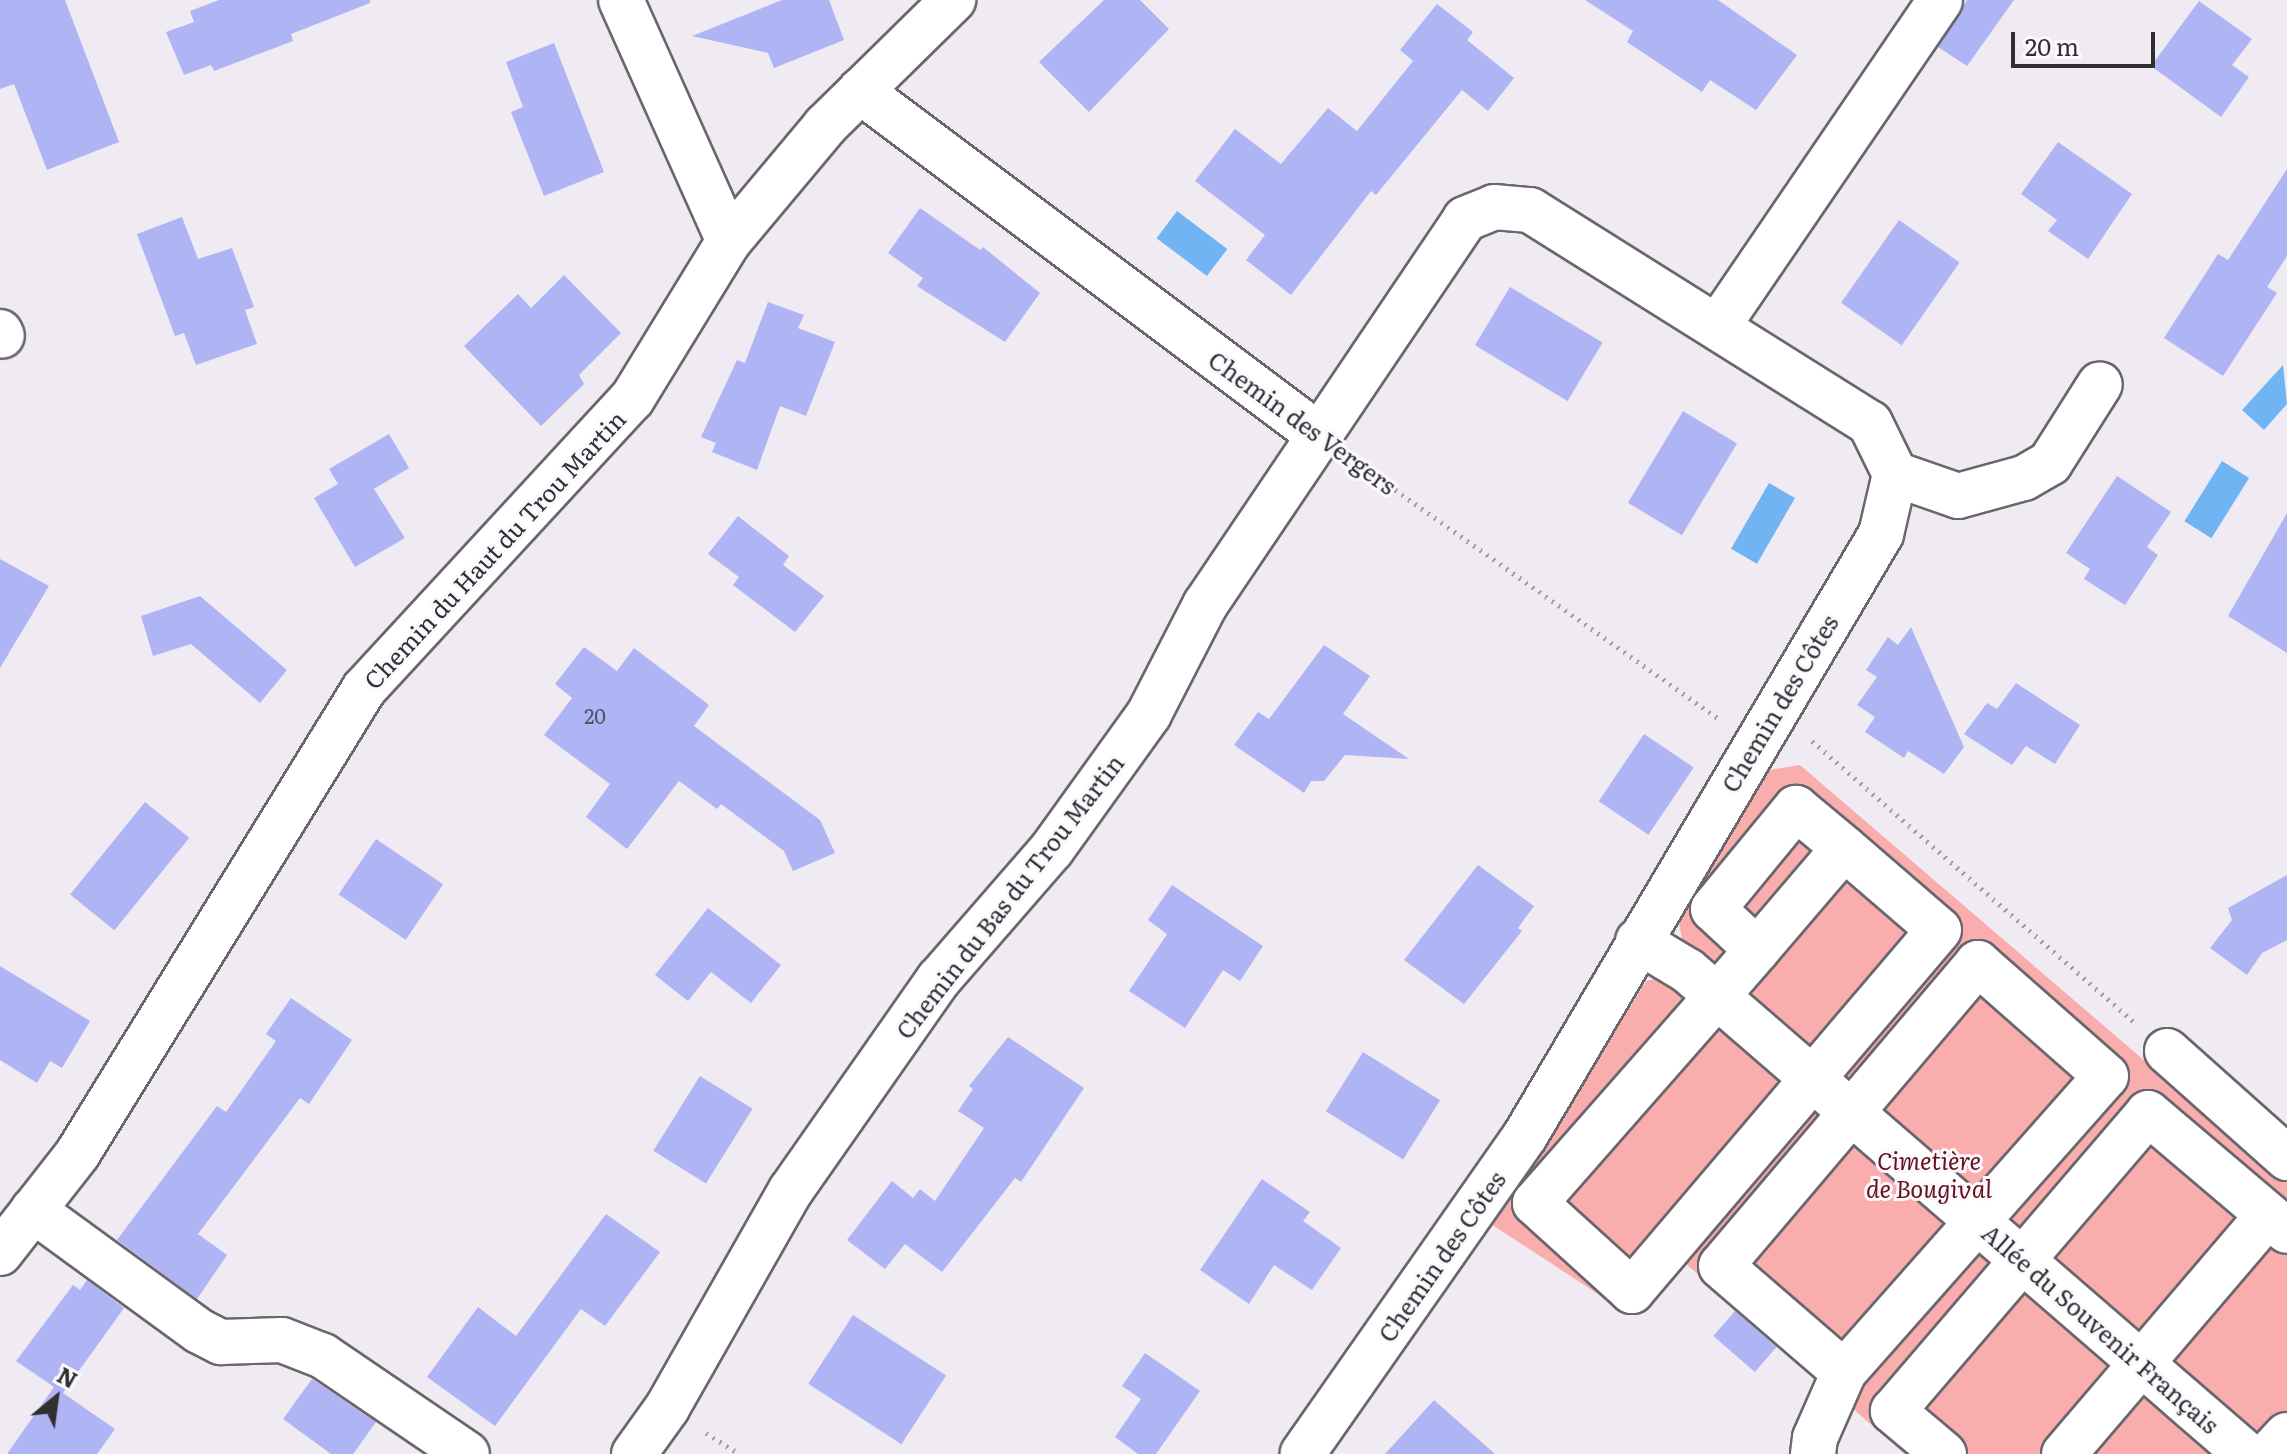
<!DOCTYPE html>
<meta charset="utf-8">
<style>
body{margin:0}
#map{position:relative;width:2287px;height:1454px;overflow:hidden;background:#f0ebf3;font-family:Literata,serif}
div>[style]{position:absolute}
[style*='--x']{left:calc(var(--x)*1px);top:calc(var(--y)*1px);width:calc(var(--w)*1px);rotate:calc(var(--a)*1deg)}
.green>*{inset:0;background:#f9adad}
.water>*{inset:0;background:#70b4f3;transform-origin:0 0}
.building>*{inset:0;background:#afb4f5;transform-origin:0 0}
.path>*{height:5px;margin-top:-2.5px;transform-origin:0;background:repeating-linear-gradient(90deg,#a29ea4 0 2px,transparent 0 8px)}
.roads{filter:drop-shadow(2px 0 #6a666d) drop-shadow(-2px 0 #6a666d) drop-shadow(0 2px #6a666d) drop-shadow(0 -2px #6a666d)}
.minor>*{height:44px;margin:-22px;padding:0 22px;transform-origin:22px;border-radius:22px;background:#fff}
span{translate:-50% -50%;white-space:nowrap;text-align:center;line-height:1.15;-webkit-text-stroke:6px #fcf9fe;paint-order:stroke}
.number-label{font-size:20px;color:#505063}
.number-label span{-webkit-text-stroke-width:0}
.street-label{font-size:24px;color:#312f32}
.park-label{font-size:24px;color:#64111c;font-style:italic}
.north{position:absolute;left:16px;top:1358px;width:80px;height:80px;-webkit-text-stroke:6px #fcf9fe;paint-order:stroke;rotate:29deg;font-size:22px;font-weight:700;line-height:32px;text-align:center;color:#312f32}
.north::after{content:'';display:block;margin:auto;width:28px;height:36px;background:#312f32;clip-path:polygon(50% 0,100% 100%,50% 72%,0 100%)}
.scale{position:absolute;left:2011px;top:32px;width:144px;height:36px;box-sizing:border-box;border:4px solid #312f32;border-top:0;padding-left:10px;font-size:24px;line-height:28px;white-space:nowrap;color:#312f32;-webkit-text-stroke:6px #fcf9fe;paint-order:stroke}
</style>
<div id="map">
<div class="green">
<div style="clip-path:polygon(1800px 765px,2287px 1183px,2287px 1454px,1905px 1454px,1677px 1256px,1630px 1315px,1491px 1224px,1540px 1156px,1646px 981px,1688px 971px,1679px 923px,1768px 770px)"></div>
</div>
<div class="water">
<div style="left:1177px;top:211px;width:63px;height:34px;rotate:37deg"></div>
<div style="clip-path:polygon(2283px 365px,2287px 404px,2264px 430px,2242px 410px)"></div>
<div style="left:2222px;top:461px;width:32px;height:71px;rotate:32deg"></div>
<div style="left:1769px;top:483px;width:30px;height:76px;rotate:30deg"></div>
</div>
<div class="building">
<div style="clip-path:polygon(0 0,65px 0,119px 142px,47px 170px,14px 84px,0 89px)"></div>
<div style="clip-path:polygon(219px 0,370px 0,370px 3px,291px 34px,293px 41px,214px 71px,211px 65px,184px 75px,166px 32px,194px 22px,190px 11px)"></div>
<div style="clip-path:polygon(782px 0,829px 0,844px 40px,774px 68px,768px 53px,692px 36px)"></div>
<div style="clip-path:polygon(1104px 0,1140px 0,1169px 29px,1089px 112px,1039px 62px)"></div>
<div style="clip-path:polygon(1585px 0,1718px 0,1797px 55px,1756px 110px,1710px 80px,1702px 92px,1627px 42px,1633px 31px)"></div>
<div style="clip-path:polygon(1967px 0,2014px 0,1967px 66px,1938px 47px)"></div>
<div style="clip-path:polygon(2199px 1px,2252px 39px,2232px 65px,2249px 77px,2221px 117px,2151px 66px)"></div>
<div style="clip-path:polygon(1437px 4px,1473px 32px,1467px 40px,1514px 78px,1488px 111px,1462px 90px,1376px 195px,1371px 191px,1291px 295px,1246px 260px,1265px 235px,1195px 181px,1235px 129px,1281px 164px,1328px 108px,1357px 131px,1413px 61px,1400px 50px)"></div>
<div style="clip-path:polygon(554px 43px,604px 172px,544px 196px,511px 112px,523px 107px,506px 62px)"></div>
<div style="clip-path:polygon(2058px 142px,2132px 194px,2088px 259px,2048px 231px,2057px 220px,2021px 194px)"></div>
<div style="clip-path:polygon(2287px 169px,2287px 256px,2267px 287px,2277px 293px,2223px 376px,2164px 338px,2218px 254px,2228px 260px)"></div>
<div style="clip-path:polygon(920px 208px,980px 250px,983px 247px,1040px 293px,1005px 342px,917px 286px,923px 278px,888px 253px)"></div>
<div style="clip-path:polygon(182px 217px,198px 259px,232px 248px,254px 307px,245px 310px,257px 344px,196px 365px,184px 333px,175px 336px,137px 234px)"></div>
<div style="left:1899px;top:220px;width:74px;height:101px;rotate:35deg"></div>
<div style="clip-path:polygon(564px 275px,621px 333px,579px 375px,584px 384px,541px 426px,464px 346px,518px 294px,531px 308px)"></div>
<div style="left:1510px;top:287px;width:108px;height:68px;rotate:31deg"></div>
<div style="clip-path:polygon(768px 302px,804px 315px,798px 328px,835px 342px,806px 416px,780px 406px,757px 470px,712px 452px,716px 443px,701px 437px,737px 360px,745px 363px)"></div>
<div style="left:1683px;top:411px;width:63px;height:107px;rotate:31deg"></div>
<div style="clip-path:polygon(389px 434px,409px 468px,374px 489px,405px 538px,355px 567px,314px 498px,338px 484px,329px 469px)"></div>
<div style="clip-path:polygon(2117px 476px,2171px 512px,2147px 547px,2158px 555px,2125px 605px,2084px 579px,2090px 569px,2066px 553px)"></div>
<div style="clip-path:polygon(2287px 513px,2287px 653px,2228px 616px)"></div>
<div style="clip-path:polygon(738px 516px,789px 556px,783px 565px,824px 596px,795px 632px,733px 585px,739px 577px,708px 554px)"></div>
<div style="clip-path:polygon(0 559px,49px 586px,0 668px)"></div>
<div style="clip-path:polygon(200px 596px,287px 670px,260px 703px,191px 644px,153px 656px,141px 616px)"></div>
<div style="clip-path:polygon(1911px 627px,1964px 747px,1944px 774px,1908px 751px,1904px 758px,1865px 732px,1875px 717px,1857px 705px,1877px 677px,1866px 670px,1888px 637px,1898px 645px)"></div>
<div style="clip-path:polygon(1324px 645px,1370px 676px,1343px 714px,1409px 759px,1345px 755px,1324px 781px,1311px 781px,1304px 793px,1234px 745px,1258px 712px,1269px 719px)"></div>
<div style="clip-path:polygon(584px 647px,617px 671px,634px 648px,709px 705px,694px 726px,820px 820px,835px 853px,793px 871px,784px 851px,721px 804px,717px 809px,679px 781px,627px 849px,586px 817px,610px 784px,544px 735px,572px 698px,555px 684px)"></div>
<div style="clip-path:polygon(2016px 683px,2080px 725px,2055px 764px,2026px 746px,2012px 765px,1964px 734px,1987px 703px,1997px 709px)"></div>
<div style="left:1644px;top:734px;width:60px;height:81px;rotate:34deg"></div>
<div style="left:145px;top:802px;width:57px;height:119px;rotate:39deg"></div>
<div style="left:376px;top:839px;width:81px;height:67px;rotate:34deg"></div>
<div style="clip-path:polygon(1478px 865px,1534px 906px,1518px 928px,1522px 931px,1464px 1004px,1404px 960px)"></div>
<div style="clip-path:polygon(2287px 875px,2287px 940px,2262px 953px,2247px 975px,2210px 948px,2232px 920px,2228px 908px)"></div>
<div style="clip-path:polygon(1172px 885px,1263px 946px,1240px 981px,1223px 970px,1185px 1028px,1129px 991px,1167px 934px,1148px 920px)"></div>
<div style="clip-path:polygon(708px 908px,781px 965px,751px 1003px,711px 972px,688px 1001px,655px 975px)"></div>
<div style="clip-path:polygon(0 966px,90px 1021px,62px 1068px,50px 1061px,37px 1083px,0 1060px)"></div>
<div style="clip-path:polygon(291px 998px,352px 1040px,309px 1104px,300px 1098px,198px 1234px,227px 1255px,197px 1299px,117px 1240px,217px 1106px,226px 1112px,276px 1041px,266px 1034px)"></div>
<div style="clip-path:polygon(1008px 1037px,1084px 1088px,1021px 1182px,1015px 1178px,942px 1272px,905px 1244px,885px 1269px,847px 1240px,892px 1181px,913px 1198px,920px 1189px,935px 1201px,984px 1128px,958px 1111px,973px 1089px,969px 1086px)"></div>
<div style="left:1363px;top:1052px;width:91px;height:70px;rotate:32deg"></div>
<div style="left:700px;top:1076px;width:62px;height:88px;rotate:32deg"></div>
<div style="clip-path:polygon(1262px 1179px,1310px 1212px,1303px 1221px,1341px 1248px,1312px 1290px,1274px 1265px,1249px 1304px,1200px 1270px)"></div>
<div style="clip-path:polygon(606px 1214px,660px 1252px,605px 1326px,581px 1309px,495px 1426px,427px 1377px,478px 1307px,516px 1336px)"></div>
<div style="clip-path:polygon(87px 1280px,124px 1308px,63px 1393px,115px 1429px,97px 1454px,7px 1454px,54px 1387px,16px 1361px,73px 1285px,80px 1290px)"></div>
<div style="left:1735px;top:1311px;width:55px;height:33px;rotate:41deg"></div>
<div style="left:853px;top:1315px;width:111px;height:82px;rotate:33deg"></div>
<div style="clip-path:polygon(1145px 1353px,1200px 1391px,1156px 1454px,1138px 1454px,1115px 1437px,1141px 1399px,1122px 1386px)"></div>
<div style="clip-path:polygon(312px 1379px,376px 1422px,353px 1454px,331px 1454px,283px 1419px)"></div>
<div style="clip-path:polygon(1434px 1400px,1495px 1454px,1385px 1454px)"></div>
</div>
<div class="path">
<div style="--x:1356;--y:462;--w:446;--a:35.3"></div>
<div style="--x:1812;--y:741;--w:426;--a:41.1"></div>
<div style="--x:706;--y:1433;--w:39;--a:32"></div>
</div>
<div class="roads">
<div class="minor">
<div style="--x:621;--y:0;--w:264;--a:65.9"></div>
<div style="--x:860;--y:91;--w:575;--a:36.87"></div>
<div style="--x:1718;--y:326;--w:394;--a:-55.7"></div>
<div style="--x:0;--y:332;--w:4;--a:63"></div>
<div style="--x:1895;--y:474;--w:67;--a:19.2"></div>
<div style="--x:1958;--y:496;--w:68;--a:-15.3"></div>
<div style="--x:2024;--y:478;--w:30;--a:-30"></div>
<div style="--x:2050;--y:463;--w:93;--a:-57.7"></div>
<div style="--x:1638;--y:941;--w:58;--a:31"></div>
<div style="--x:1688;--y:971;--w:738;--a:40.88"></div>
<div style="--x:1757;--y:950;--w:60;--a:-137"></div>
<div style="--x:1713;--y:909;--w:131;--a:-50.6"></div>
<div style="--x:1796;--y:808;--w:62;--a:39.8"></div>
<div style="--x:1844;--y:848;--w:125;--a:40.8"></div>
<div style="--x:1939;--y:930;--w:474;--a:130.4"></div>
<div style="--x:1632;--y:1291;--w:131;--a:-137.8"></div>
<div style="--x:1535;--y:1203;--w:276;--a:-48.7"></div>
<div style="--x:1717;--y:996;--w:61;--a:-49"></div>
<div style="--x:1757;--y:950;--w:134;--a:-49.5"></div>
<div style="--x:2167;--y:1051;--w:161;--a:41.7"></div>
<div style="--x:33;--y:1210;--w:205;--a:36.1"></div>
<div style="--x:199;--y:1331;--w:25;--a:27"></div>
<div style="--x:221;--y:1342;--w:61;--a:-1.9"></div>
<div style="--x:282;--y:1340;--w:44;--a:21.3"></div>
<div style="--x:323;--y:1356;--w:174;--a:34.2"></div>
<div style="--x:0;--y:1253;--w:127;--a:-52"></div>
<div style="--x:78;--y:1153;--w:545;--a:-58.35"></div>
<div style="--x:364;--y:689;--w:395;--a:-47.3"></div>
<div style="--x:632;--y:399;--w:185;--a:-58.5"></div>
<div style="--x:729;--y:241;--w:150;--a:-50.1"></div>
<div style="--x:825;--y:126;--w:180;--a:-44.5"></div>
<div style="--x:634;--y:1454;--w:57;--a:-54.3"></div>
<div style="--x:667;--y:1408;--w:251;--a:-60.4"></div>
<div style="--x:791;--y:1190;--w:258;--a:-55"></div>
<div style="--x:939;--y:979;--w:172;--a:-49"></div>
<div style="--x:1052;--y:849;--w:166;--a:-54.3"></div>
<div style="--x:1149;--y:714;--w:123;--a:-62.8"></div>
<div style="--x:1205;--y:605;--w:465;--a:-56"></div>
<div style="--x:1465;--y:219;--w:31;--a:-22"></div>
<div style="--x:1494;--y:207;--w:36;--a:5"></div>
<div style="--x:1530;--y:210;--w:401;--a:32.1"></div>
<div style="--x:1870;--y:423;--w:57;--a:63.9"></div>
<div style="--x:1895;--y:474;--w:62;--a:103.1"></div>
<div style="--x:1881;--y:534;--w:699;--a:120.6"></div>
<div style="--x:1525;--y:1136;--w:388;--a:125"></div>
<div style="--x:1813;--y:1454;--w:16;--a:-83"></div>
<div style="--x:1815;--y:1438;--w:72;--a:-66.3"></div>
<div style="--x:1844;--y:1372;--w:395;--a:-48.5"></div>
<div style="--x:2106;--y:1076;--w:171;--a:-138.6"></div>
<div style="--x:1978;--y:963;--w:397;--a:130.3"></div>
<div style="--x:1721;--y:1266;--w:162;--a:40.8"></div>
<div style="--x:1944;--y:1454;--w:67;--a:-139.9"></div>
<div style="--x:1893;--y:1411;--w:392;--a:-49.4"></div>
<div style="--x:2148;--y:1113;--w:182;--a:40.3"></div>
<div style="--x:2064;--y:1454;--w:314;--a:-49.5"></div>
<div style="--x:2269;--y:1454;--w:26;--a:-47"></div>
</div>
</div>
<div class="number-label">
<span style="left:595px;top:715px">20</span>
</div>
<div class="street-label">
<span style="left:1303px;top:422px;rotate:36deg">Chemin des Vergers</span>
<span style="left:494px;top:549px;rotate:-47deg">Chemin du Haut du Trou Martin</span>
<span style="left:1779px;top:703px;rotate:-59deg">Chemin des Côtes</span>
<span style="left:1009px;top:896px;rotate:-52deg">Chemin du Bas du Trou Martin</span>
<span style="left:1441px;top:1256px;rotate:-55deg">Chemin des Côtes</span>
<span style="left:2101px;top:1328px;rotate:41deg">Allée du Souvenir Français</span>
</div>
<div class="park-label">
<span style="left:1929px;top:1174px">Cimetière<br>de Bougival</span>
</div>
<div class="north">N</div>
<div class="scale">20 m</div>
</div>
